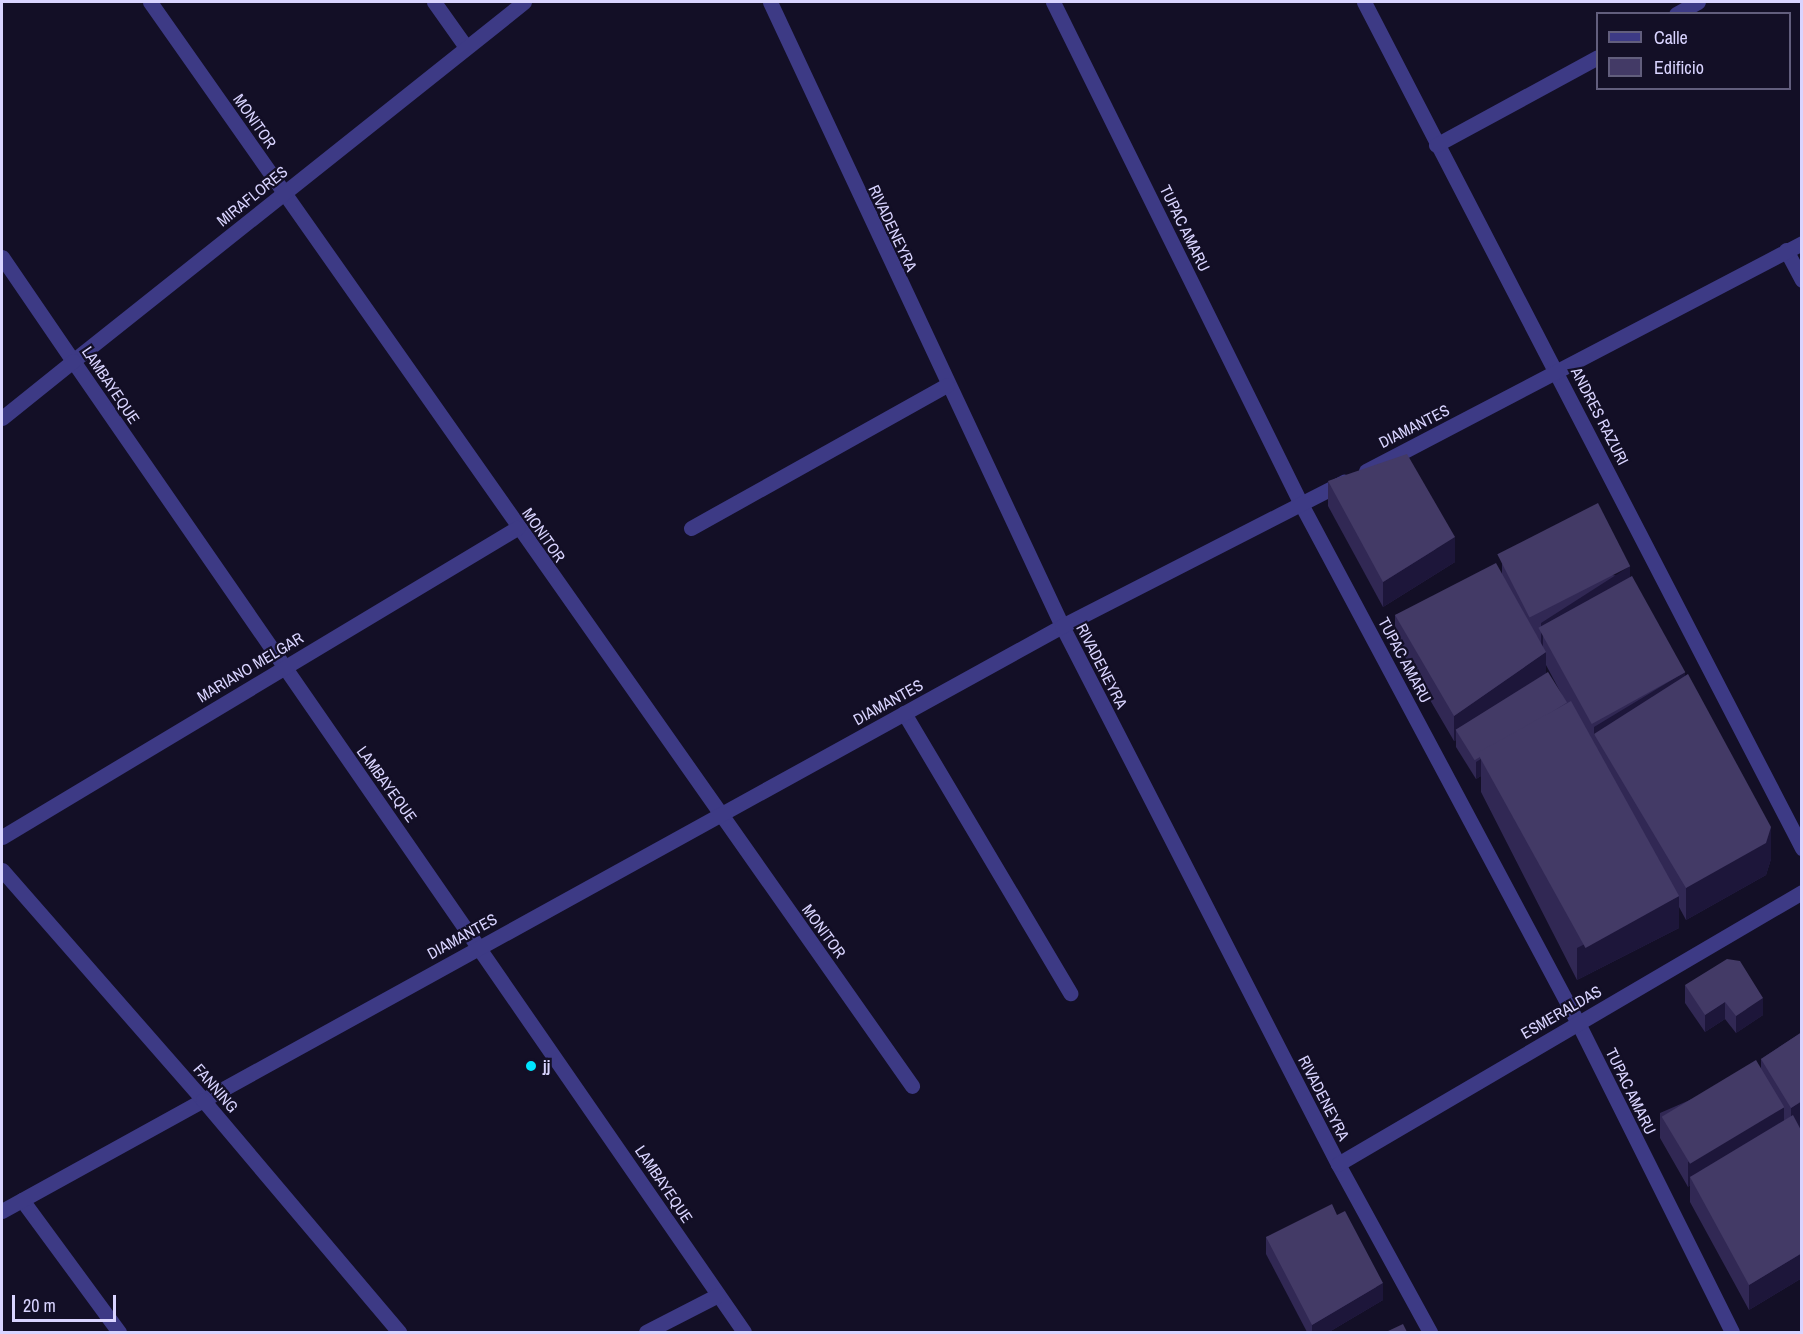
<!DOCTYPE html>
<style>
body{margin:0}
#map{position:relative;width:1803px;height:1334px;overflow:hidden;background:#130f26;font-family:"Archivo Narrow",sans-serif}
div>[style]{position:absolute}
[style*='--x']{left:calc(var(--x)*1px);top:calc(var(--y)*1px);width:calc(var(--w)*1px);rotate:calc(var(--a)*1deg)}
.minor>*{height:15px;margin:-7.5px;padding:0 7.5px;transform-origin:7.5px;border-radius:7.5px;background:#3d3a85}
.tertiary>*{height:15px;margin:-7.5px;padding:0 7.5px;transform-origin:7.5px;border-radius:7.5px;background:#3d3a85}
.wall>*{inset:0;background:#312854}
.shaded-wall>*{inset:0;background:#1d163a}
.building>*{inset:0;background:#433a66;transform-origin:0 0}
.dots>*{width:16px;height:16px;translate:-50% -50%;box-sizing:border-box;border:3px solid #130f26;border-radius:50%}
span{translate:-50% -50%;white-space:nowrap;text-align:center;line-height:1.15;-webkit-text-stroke:4.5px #130f26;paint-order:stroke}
.street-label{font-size:16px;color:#d9d4ff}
.poi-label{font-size:16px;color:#d9d4ff;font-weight:700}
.left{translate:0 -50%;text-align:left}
.frame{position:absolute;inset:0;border:3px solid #d9d4ff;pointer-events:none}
.legend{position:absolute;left:1596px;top:12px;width:195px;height:78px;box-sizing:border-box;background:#130f26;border:2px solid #625e7d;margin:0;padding:8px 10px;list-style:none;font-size:18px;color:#d9d4ff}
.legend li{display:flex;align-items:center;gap:12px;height:30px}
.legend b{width:30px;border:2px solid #625e7d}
.scale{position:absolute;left:12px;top:1295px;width:104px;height:27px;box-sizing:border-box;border:3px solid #d9d4ff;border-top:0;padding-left:8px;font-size:18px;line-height:21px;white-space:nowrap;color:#d9d4ff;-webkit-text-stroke:4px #130f26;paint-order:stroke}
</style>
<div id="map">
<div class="minor">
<div style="--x:150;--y:2;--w:1325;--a:54.89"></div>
<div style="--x:434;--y:2;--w:55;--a:54.6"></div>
<div style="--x:524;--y:2;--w:576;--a:141.48"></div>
<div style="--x:73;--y:361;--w:1180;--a:55.35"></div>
<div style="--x:770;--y:2;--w:689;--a:64.92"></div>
<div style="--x:1062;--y:626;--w:605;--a:62.84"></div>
<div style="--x:1338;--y:1164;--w:192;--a:61.3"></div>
<div style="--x:1053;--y:2;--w:560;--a:63.71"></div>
<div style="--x:1301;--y:504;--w:588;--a:61.91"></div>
<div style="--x:1578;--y:1023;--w:345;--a:63.5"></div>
<div style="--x:1364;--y:2;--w:953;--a:62.63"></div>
<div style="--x:1676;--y:14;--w:25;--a:-29"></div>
<div style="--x:1436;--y:145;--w:184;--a:-28.5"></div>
<div style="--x:1786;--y:250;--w:34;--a:62"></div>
<div style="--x:1366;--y:471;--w:492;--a:-27.6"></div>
<div style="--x:691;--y:528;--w:293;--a:-29.2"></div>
<div style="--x:904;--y:713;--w:326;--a:59.3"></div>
<div style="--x:2;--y:837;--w:601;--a:-30.96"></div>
<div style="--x:1338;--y:1164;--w:538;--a:-30.38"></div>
<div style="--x:22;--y:1200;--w:164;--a:53.7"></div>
<div style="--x:2;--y:1211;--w:1211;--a:-28.89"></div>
<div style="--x:1062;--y:626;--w:317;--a:-27.1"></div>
<div style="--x:646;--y:1332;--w:81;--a:-27.2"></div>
</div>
<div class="tertiary">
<div style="--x:2;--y:257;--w:126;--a:55.7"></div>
<div style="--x:73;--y:361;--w:91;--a:141.2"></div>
<div style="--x:2;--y:870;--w:305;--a:48.8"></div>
<div style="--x:203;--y:1100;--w:304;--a:49.8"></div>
</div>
<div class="wall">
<div style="clip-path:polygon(1328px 481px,1455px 562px,1383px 607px,1328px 506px)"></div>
<div style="clip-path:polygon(evenodd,1502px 563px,1630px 577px,1685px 676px,1771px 859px,1766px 875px,1686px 920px,1679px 907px,1679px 928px,1577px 980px,1481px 792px,1481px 776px,1476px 779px,1456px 747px,1456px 740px,1454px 741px,1395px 640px,1395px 615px,1502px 574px,1502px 563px,1546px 665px,1562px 695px,1546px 674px,1546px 665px)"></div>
<div style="clip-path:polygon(1685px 985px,1763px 1015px,1736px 1033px,1725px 1019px,1705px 1032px,1685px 1003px)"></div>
<div style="clip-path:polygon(1802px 1032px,1799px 1128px,1802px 1132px,1802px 1278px,1749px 1310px,1690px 1202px,1690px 1185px,1688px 1187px,1660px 1138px,1660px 1113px,1761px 1069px,1761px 1059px)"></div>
<div style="clip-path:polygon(1337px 1215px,1383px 1300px,1329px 1332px,1307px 1332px,1266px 1254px,1266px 1237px)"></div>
</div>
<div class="shaded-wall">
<div style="clip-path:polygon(1455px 537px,1455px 562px,1383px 607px,1383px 582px)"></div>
<div style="clip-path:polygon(1630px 566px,1630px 591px,1543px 636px,1543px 647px,1541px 648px,1541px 623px)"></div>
<div style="clip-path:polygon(1546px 652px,1546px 677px,1456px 730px,1456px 740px,1454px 741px,1454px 716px)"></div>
<div style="clip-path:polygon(1685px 672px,1685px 697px,1594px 735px,1594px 727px)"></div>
<div style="clip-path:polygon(1481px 759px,1481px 776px,1476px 779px,1476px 762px)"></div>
<div style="clip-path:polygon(1771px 827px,1771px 859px,1766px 875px,1686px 920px,1686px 888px)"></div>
<div style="clip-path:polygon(1679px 896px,1679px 928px,1577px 980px,1577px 948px)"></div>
<div style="clip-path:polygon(1763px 998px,1763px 1015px,1736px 1033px,1736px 1016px)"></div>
<div style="clip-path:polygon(1725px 1002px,1725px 1019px,1705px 1032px,1705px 1015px)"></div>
<div style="clip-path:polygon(1802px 1101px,1802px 1126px,1791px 1133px,1791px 1108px)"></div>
<div style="clip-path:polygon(1784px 1107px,1784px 1132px,1690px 1177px,1690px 1185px,1688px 1187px,1688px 1162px)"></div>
<div style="clip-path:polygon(1802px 1253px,1802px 1278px,1749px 1310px,1749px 1285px)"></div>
<div style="clip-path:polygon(1383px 1283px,1383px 1300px,1329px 1332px,1312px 1332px,1312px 1325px)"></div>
</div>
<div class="building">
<div style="clip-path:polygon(1407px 454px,1455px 537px,1383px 582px,1328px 481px)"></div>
<div style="left:1598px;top:503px;width:71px;height:113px;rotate:63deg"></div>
<div style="clip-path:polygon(1496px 563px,1546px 652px,1454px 716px,1395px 615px)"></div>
<div style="left:1632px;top:576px;width:110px;height:107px;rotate:61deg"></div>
<div style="left:1548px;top:672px;width:36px;height:109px;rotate:58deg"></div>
<div style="clip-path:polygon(1688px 674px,1771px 827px,1766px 843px,1686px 888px,1594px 734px)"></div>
<div style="left:1571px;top:701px;width:223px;height:107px;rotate:61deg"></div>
<div style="clip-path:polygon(1727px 959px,1740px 961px,1763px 998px,1736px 1016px,1725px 1002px,1705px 1015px,1685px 985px)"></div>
<div style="clip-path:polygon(1802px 1032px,1802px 1101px,1791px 1108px,1761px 1059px)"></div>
<div style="left:1756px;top:1060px;width:55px;height:110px;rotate:59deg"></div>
<div style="clip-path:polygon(1793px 1115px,1802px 1132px,1802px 1253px,1749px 1285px,1690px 1177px)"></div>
<div style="clip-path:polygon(1332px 1204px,1337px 1215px,1345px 1211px,1383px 1283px,1312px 1325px,1266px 1237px)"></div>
<div style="clip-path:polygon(1403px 1324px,1407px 1332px,1386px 1332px)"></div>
</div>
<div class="dots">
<div style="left:531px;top:1066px;background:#00e5ff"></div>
</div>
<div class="street-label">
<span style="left:255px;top:121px;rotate:55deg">MONITOR</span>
<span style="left:252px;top:196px;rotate:-39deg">MIRAFLORES</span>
<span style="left:893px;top:228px;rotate:65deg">RIVADENEYRA</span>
<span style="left:1185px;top:228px;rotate:64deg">TUPAC AMARU</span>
<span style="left:111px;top:385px;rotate:56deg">LAMBAYEQUE</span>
<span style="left:1600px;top:416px;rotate:63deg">ANDRES RAZURI</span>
<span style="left:1414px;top:426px;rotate:-27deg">DIAMANTES</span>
<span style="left:544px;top:535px;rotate:55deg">MONITOR</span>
<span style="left:1405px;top:660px;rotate:62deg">TUPAC AMARU</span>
<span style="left:1102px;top:666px;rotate:63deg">RIVADENEYRA</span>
<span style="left:250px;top:667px;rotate:-31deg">MARIANO MELGAR</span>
<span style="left:888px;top:702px;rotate:-29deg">DIAMANTES</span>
<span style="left:387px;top:784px;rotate:54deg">LAMBAYEQUE</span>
<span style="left:824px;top:931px;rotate:54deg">MONITOR</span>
<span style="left:462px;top:936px;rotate:-29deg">DIAMANTES</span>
<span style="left:1561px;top:1012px;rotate:-30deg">ESMERALDAS</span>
<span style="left:216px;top:1088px;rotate:49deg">FANNING</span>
<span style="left:1631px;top:1091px;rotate:64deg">TUPAC AMARU</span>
<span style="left:1324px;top:1098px;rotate:63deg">RIVADENEYRA</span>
<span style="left:664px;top:1184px;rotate:56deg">LAMBAYEQUE</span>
</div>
<div class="poi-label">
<span class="left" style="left:543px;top:1066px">jj</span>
</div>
<div class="frame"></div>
<ul class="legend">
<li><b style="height:8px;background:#3d3a85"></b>Calle</li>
<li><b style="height:16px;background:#433a66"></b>Edificio</li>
</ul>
<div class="scale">20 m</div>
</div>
